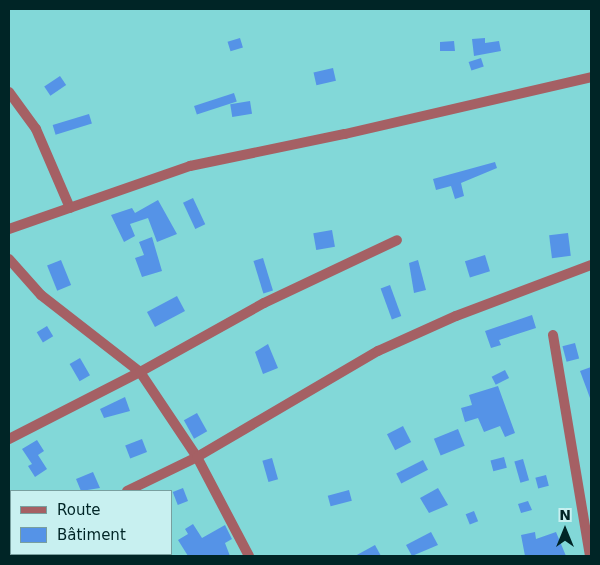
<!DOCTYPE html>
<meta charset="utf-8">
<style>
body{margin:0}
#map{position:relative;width:600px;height:565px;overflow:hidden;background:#82d8d8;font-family:"DejaVu Sans",sans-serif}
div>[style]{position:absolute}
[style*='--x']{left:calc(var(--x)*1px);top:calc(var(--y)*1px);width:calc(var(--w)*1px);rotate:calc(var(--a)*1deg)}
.building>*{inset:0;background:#5593e7;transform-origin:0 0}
.street>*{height:10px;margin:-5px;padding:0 5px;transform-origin:5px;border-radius:5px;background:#a56064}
span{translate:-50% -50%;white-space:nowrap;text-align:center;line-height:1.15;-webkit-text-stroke:5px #c8f0f0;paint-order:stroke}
.frame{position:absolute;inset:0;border:10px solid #002526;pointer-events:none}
.legend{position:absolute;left:10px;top:490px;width:162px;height:65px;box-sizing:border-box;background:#c8f0f0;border:1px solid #789f9f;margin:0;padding:6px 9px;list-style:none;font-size:15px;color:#002526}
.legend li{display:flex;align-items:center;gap:10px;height:25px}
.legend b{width:25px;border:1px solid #789f9f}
.north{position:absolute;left:540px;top:505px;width:50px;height:50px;-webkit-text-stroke:4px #c8f0f0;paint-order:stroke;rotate:0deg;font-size:14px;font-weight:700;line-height:20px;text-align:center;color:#002526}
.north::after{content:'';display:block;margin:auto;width:18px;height:22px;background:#002526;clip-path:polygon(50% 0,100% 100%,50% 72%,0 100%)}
</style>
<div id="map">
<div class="building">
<div style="left:240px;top:38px;width:10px;height:13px;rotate:73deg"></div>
<div style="clip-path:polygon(485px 38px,485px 43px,499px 41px,501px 51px,474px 56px,472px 39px)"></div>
<div style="clip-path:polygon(454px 41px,455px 51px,440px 51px,440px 42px)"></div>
<div style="left:481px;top:58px;width:9px;height:13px;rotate:72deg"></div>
<div style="left:333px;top:68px;width:13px;height:20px;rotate:77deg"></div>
<div style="left:60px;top:76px;width:11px;height:19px;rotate:56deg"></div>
<div style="left:234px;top:93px;width:9px;height:42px;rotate:72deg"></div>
<div style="left:250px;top:101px;width:13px;height:20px;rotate:81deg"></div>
<div style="left:89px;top:114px;width:10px;height:38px;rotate:73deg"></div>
<div style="clip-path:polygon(495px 162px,497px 168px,461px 183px,464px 196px,455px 199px,451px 186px,436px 190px,433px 179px)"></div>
<div style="left:193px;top:198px;width:29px;height:11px;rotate:65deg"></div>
<div style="clip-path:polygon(158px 200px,177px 234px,157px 242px,148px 218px,130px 224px,135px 236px,124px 242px,111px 215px,132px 208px,135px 213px)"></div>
<div style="left:332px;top:230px;width:17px;height:19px;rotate:80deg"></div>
<div style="left:568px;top:233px;width:23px;height:19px;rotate:83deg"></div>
<div style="clip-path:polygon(152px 237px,162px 271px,142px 277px,135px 258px,144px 255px,139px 242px)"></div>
<div style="left:485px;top:255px;width:17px;height:21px;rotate:73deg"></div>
<div style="left:263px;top:258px;width:34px;height:10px;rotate:73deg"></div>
<div style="left:61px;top:260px;width:27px;height:15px;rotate:68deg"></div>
<div style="clip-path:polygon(418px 260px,426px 290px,414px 293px,409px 263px)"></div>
<div style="left:390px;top:285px;width:33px;height:10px;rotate:70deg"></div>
<div style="left:177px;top:296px;width:17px;height:34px;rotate:62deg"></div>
<div style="clip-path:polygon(532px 315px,536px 328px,499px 340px,501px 345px,491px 348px,485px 331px)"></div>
<div style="left:47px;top:326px;width:12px;height:12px;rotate:59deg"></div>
<div style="left:575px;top:343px;width:16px;height:13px;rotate:75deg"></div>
<div style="clip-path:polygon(268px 344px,278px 368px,263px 374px,255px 352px)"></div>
<div style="left:80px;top:358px;width:20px;height:12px;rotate:60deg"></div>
<div style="clip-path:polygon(591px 367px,591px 398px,590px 398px,580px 371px)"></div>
<div style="left:505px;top:370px;width:9px;height:15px;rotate:63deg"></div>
<div style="clip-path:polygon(498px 386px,515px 433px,505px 437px,500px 426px,484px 432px,478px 418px,465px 422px,461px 408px,472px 405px,469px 395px)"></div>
<div style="clip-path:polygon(125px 397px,130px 411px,104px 418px,100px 409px)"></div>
<div style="left:197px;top:413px;width:21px;height:15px;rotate:61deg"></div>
<div style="left:403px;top:426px;width:18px;height:18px;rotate:63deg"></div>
<div style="left:458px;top:429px;width:18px;height:26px;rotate:68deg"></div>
<div style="left:142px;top:439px;width:14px;height:18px;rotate:69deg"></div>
<div style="clip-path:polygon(37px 440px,44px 451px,38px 455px,47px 469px,35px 477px,28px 466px,32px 464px,22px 449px)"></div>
<div style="left:504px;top:457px;width:11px;height:14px;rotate:75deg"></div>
<div style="left:272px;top:458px;width:22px;height:10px;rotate:74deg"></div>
<div style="left:523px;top:459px;width:22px;height:9px;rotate:74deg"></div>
<div style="left:423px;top:460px;width:11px;height:30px;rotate:63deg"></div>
<div style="clip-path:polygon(93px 472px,100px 488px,81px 491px,76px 479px)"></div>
<div style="left:546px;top:475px;width:11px;height:11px;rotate:75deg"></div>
<div style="left:183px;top:488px;width:14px;height:11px;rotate:69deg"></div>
<div style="clip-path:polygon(438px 488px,448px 505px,429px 513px,420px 498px)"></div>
<div style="left:349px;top:490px;width:11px;height:22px;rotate:75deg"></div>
<div style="clip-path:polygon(528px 501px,532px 510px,521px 513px,518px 504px)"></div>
<div style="left:474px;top:511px;width:11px;height:9px;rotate:68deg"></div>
<div style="clip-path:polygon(193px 524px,202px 538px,225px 525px,232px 539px,225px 543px,230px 556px,188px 556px,178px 540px,188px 534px,185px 529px)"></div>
<div style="clip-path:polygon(431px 532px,438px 545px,412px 556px,406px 545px)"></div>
<div style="clip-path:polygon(535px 532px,536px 539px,556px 532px,566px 556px,525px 556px,521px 535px)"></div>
<div style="clip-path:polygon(375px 545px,381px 556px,355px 556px)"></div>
</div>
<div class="street">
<div style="--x:9;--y:92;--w:46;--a:53.9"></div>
<div style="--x:36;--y:129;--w:86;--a:66.7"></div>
<div style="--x:9;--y:229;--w:192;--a:-19.2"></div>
<div style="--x:190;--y:166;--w:158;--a:-11.7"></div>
<div style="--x:345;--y:134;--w:253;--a:-13"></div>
<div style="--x:9;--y:259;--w:48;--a:48.4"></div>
<div style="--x:41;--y:295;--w:125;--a:37.9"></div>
<div style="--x:140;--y:372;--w:102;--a:56.2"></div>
<div style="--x:197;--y:457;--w:112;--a:62.3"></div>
<div style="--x:553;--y:335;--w:224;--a:80.5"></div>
<div style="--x:9;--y:439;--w:147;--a:-27.1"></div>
<div style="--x:140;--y:372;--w:142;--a:-29.1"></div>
<div style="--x:264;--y:303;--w:147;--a:-25.3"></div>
<div style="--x:127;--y:491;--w:78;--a:-25.9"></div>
<div style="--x:197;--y:457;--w:210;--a:-30.4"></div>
<div style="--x:378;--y:351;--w:85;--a:-24.2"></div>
<div style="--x:456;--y:316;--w:144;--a:-20.7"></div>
<div style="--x:9;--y:551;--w:3;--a:-45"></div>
</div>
<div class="frame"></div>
<ul class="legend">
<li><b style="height:6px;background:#a56064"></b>Route</li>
<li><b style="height:14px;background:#5593e7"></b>Bâtiment</li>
</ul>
<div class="north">N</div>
</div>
